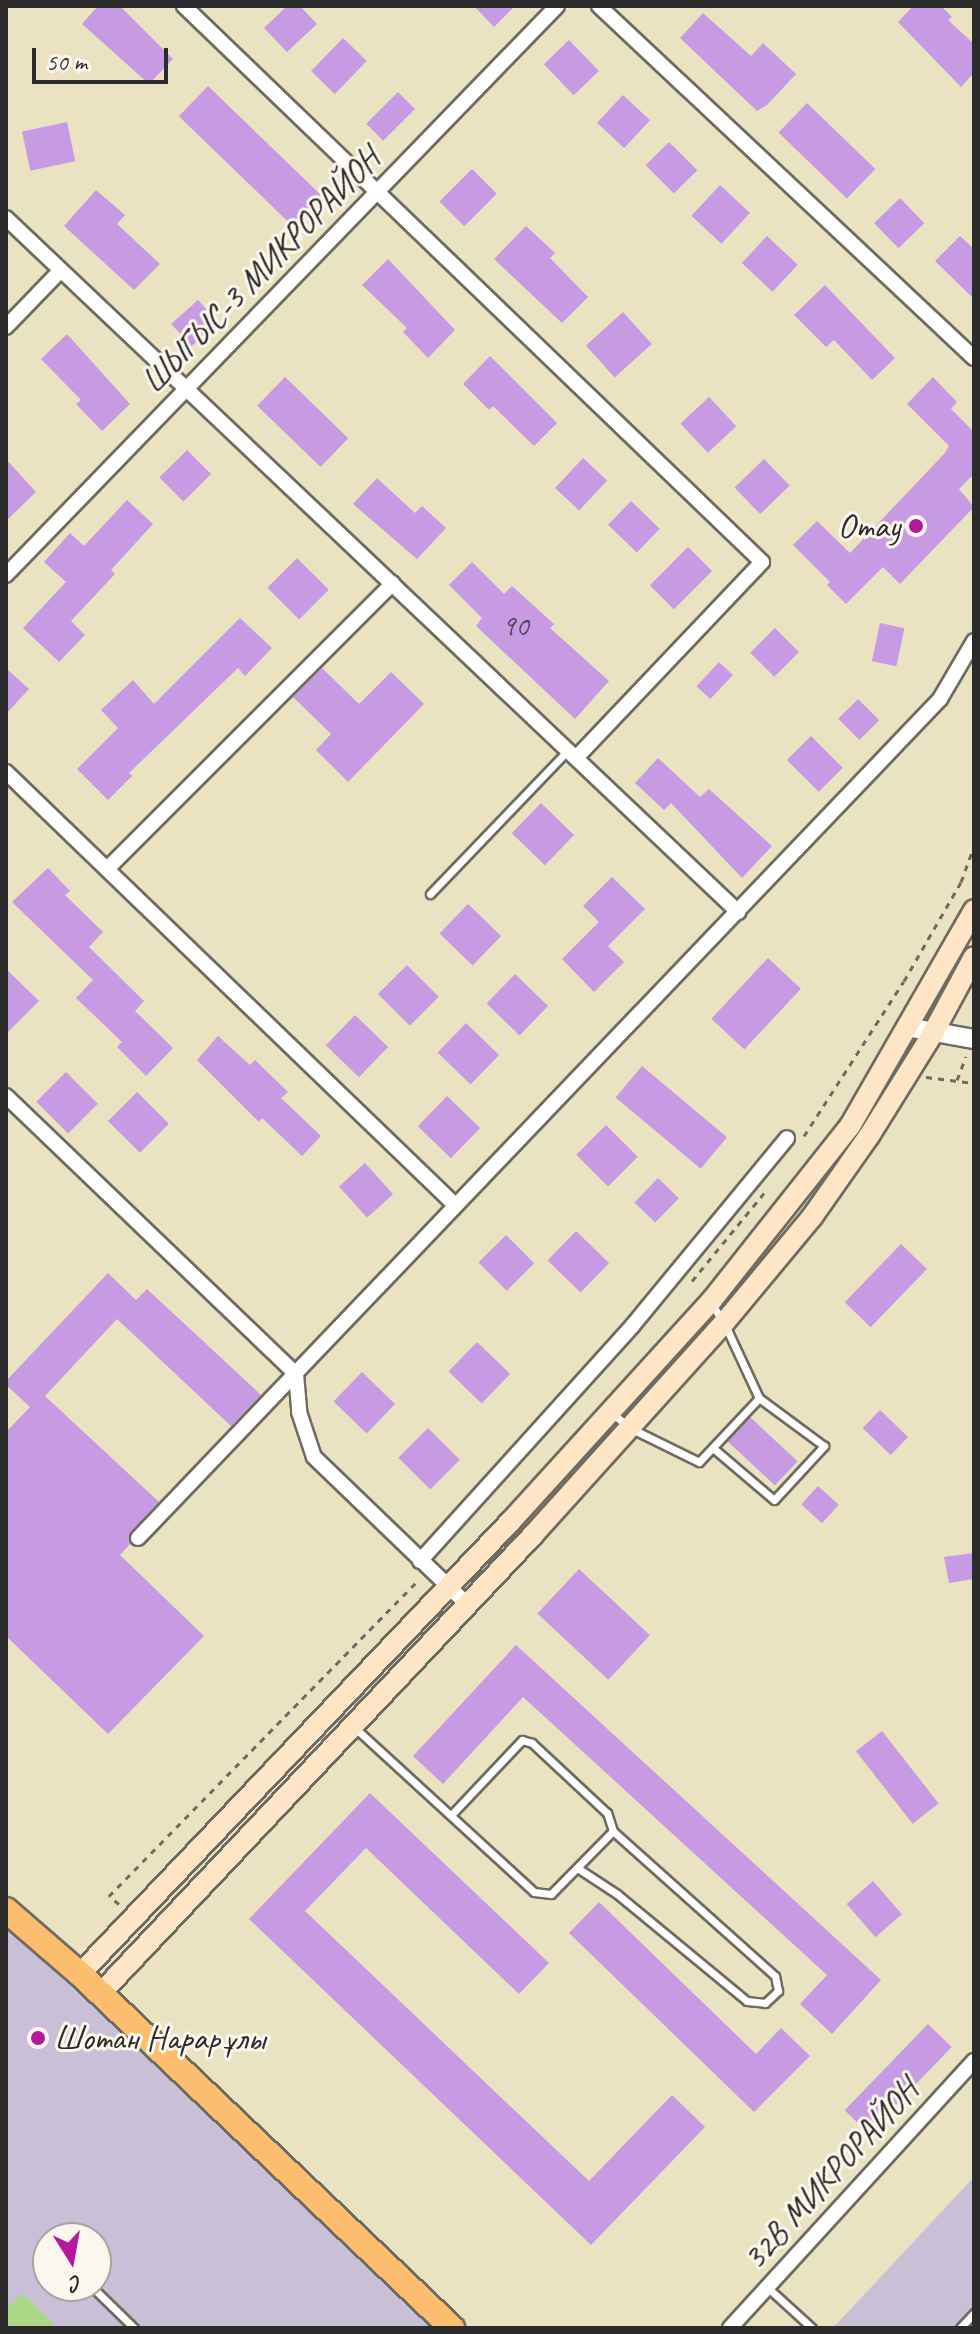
<!DOCTYPE html>
<meta charset="utf-8">
<style>
body{margin:0}
#map{position:relative;width:980px;height:2334px;overflow:hidden;background:#eae3c1;font-family:Caveat,sans-serif}
div>[style]{position:absolute}
[style*='--x']{left:calc(var(--x)*1px);top:calc(var(--y)*1px);width:calc(var(--w)*1px);rotate:calc(var(--a)*1deg)}
.industrial>*{inset:0;background:#c9bfd7}
.green>*{inset:0;background:#a9d886}
.building>*{inset:0;background:#c79be3;transform-origin:0 0}
.path>*{height:3px;margin-top:-1.5px;transform-origin:0;background:repeating-linear-gradient(90deg,#6e6b60 0 6px,transparent 0 12px)}
.roads{filter:drop-shadow(2px 0 #6e6b60) drop-shadow(-2px 0 #6e6b60) drop-shadow(0 2px #6e6b60) drop-shadow(0 -2px #6e6b60)}
.service>*{height:7px;margin:-3.5px;padding:0 3.5px;transform-origin:3.5px;border-radius:3.5px;background:#fff}
.minor>*{height:14px;margin:-7px;padding:0 7px;transform-origin:7px;border-radius:7px;background:#fff}
.tertiary>*{height:18px;margin:-9px;padding:0 9px;transform-origin:9px;border-radius:9px;background:#fff}
.secondary>*{height:20px;margin:-10px;padding:0 10px;transform-origin:10px;border-radius:10px;background:#fee5c5}
.primary>*{height:24px;margin:-12px;padding:0 12px;transform-origin:12px;border-radius:12px;background:#fcbd6f}
.dots>*{width:22px;height:22px;translate:-50% -50%;box-sizing:border-box;border:4px solid #fbf7ec;border-radius:50%}
span{translate:-50% -50%;white-space:nowrap;text-align:center;line-height:1.15;-webkit-text-stroke:6px #fbf7ec;paint-order:stroke}
.number-label{font-size:30px;color:#524759}
.number-label span{-webkit-text-stroke-width:0}
.street-label{font-size:34px;color:#2b2b2b}
.poi-label{font-size:34px;color:#2b2b2b}
.right{translate:-100% -50%;text-align:right}
.left{translate:0 -50%;text-align:left}
.frame{position:absolute;inset:0;border:8px solid #2b2b2b;pointer-events:none}
.north{position:absolute;left:32px;top:2222px;width:80px;height:80px;box-sizing:border-box;background:#fbf7ec;border:2px solid #a8a59f;border-radius:50%;rotate:169deg;font-size:22px;font-weight:700;line-height:32px;text-align:center;color:#2b2b2b}
.north::after{content:'';display:block;margin:auto;width:28px;height:36px;background:#b5179e;clip-path:polygon(50% 0,100% 100%,50% 72%,0 100%)}
.scale{position:absolute;left:32px;top:48px;width:136px;height:36px;box-sizing:border-box;border:4px solid #2b2b2b;border-top:0;padding-left:10px;font-size:24px;line-height:28px;white-space:nowrap;color:#2b2b2b;-webkit-text-stroke:6px #fbf7ec;paint-order:stroke}
</style>
<div id="map">
<div class="industrial">
<div style="clip-path:polygon(evenodd,6px 1916px,447px 2328px,6px 2328px,6px 1916px,48px 2238px,96px 2238px,96px 2286px,48px 2286px,48px 2238px)"></div>
<div style="clip-path:polygon(974px 2177px,974px 2328px,833px 2328px)"></div>
</div>
<div class="green">
<div style="clip-path:polygon(22px 2293px,58px 2328px,6px 2328px,6px 2310px)"></div>
</div>
<div class="building">
<div style="clip-path:polygon(98px 6px,120px 6px,173px 59px,149px 84px,82px 24px)"></div>
<div style="clip-path:polygon(287px 6px,300px 6px,317px 24px,287px 52px,264px 28px)"></div>
<div style="clip-path:polygon(474px 6px,515px 6px,494px 27px)"></div>
<div style="clip-path:polygon(913px 6px,941px 6px,952px 17px,948px 20px,974px 44px,974px 73px,961px 87px,898px 22px)"></div>
<div style="clip-path:polygon(703px 13px,751px 56px,763px 43px,796px 74px,767px 105px,757px 111px,680px 38px)"></div>
<div style="left:343px;top:38px;width:33px;height:46px;rotate:44deg"></div>
<div style="left:569px;top:40px;width:43px;height:35px;rotate:46deg"></div>
<div style="left:208px;top:86px;width:157px;height:42px;rotate:44deg"></div>
<div style="left:398px;top:92px;width:24px;height:45px;rotate:45deg"></div>
<div style="left:623px;top:95px;width:37px;height:38px;rotate:43deg"></div>
<div style="left:807px;top:103px;width:95px;height:41px;rotate:44deg"></div>
<div style="left:67px;top:122px;width:40px;height:46px;rotate:78deg"></div>
<div style="left:669px;top:142px;width:40px;height:33px;rotate:45deg"></div>
<div style="left:472px;top:169px;width:35px;height:46px;rotate:45deg"></div>
<div style="left:720px;top:185px;width:41px;height:42px;rotate:43deg"></div>
<div style="clip-path:polygon(96px 190px,125px 215px,117px 224px,160px 264px,134px 290px,64px 226px)"></div>
<div style="left:900px;top:198px;width:35px;height:36px;rotate:46deg"></div>
<div style="clip-path:polygon(526px 226px,555px 253px,550px 258px,588px 297px,562px 323px,494px 259px)"></div>
<div style="left:767px;top:236px;width:42px;height:37px;rotate:43deg"></div>
<div style="clip-path:polygon(960px 236px,974px 249px,974px 299px,935px 261px)"></div>
<div style="clip-path:polygon(388px 259px,455px 330px,428px 358px,403px 332px,407px 328px,362px 285px)"></div>
<div style="clip-path:polygon(825px 285px,895px 358px,872px 380px,834px 340px,826px 347px,794px 315px)"></div>
<div style="left:198px;top:300px;width:30px;height:36px;rotate:48deg"></div>
<div style="left:623px;top:312px;width:43px;height:50px;rotate:48deg"></div>
<div style="clip-path:polygon(67px 334px,130px 404px,102px 431px,76px 404px,81px 400px,41px 359px)"></div>
<div style="clip-path:polygon(490px 356px,557px 423px,534px 446px,493px 406px,489px 410px,463px 384px)"></div>
<div style="left:285px;top:377px;width:88px;height:40px;rotate:44deg"></div>
<div style="clip-path:polygon(933px 377px,957px 402px,951px 409px,974px 432px,974px 474px,959px 489px,974px 507px,900px 584px,883px 567px,846px 604px,827px 585px,830px 582px,793px 545px,817px 521px,850px 553px,944px 454px,949px 446px,907px 404px)"></div>
<div style="left:709px;top:397px;width:40px;height:39px;rotate:47deg"></div>
<div style="left:187px;top:450px;width:34px;height:39px;rotate:45deg"></div>
<div style="left:583px;top:458px;width:33px;height:41px;rotate:43deg"></div>
<div style="clip-path:polygon(6px 459px,36px 492px,6px 521px)"></div>
<div style="left:764px;top:459px;width:37px;height:41px;rotate:46deg"></div>
<div style="clip-path:polygon(377px 478px,415px 513px,422px 506px,446px 528px,417px 559px,353px 504px)"></div>
<div style="clip-path:polygon(127px 500px,153px 524px,111px 570px,115px 574px,71px 621px,85px 635px,59px 662px,23px 628px,66px 582px,44px 562px,70px 533px,84px 546px)"></div>
<div style="left:631px;top:501px;width:40px;height:33px;rotate:44deg"></div>
<div style="left:688px;top:547px;width:34px;height:54px;rotate:45deg"></div>
<div style="left:297px;top:558px;width:45px;height:42px;rotate:45deg"></div>
<div style="clip-path:polygon(472px 562px,504px 594px,512px 586px,554px 624px,550px 628px,609px 681px,575px 719px,476px 626px,482px 618px,449px 585px)"></div>
<div style="clip-path:polygon(240px 618px,272px 648px,245px 676px,238px 668px,129px 773px,132px 776px,108px 800px,77px 769px,118px 728px,101px 710px,133px 680px,154px 704px)"></div>
<div style="left:880px;top:623px;width:25px;height:39px;rotate:12deg"></div>
<div style="left:775px;top:628px;width:34px;height:35px;rotate:45deg"></div>
<div style="left:719px;top:662px;width:19px;height:33px;rotate:43deg"></div>
<div style="clip-path:polygon(6px 668px,29px 689px,6px 714px)"></div>
<div style="clip-path:polygon(322px 668px,359px 704px,391px 672px,424px 704px,348px 782px,316px 750px,331px 734px,293px 697px)"></div>
<div style="left:858px;top:699px;width:30px;height:28px;rotate:45deg"></div>
<div style="left:811px;top:736px;width:45px;height:34px;rotate:45deg"></div>
<div style="clip-path:polygon(658px 758px,700px 797px,709px 789px,772px 846px,742px 878px,671px 803px,664px 810px,635px 783px)"></div>
<div style="left:541px;top:803px;width:46px;height:42px;rotate:44deg"></div>
<div style="clip-path:polygon(48px 868px,70px 891px,65px 895px,103px 932px,89px 947px,144px 1001px,135px 1011px,173px 1048px,146px 1076px,117px 1047px,122px 1042px,76px 998px,93px 980px,12px 902px)"></div>
<div style="clip-path:polygon(612px 877px,645px 909px,608px 946px,624px 962px,594px 992px,562px 959px,599px 922px,583px 906px)"></div>
<div style="left:468px;top:904px;width:46px;height:41px;rotate:44deg"></div>
<div style="left:768px;top:958px;width:45px;height:83px;rotate:43deg"></div>
<div style="left:407px;top:965px;width:45px;height:41px;rotate:45deg"></div>
<div style="clip-path:polygon(6px 969px,39px 1001px,6px 1034px)"></div>
<div style="left:515px;top:974px;width:46px;height:41px;rotate:44deg"></div>
<div style="left:355px;top:1015px;width:46px;height:42px;rotate:44deg"></div>
<div style="left:466px;top:1023px;width:46px;height:41px;rotate:44deg"></div>
<div style="clip-path:polygon(218px 1036px,250px 1065px,255px 1060px,288px 1092px,281px 1098px,321px 1136px,302px 1156px,262px 1118px,259px 1122px,197px 1060px)"></div>
<div style="left:642px;top:1066px;width:111px;height:41px;rotate:40deg"></div>
<div style="left:66px;top:1072px;width:45px;height:42px;rotate:45deg"></div>
<div style="left:137px;top:1092px;width:45px;height:41px;rotate:45deg"></div>
<div style="left:447px;top:1096px;width:46px;height:42px;rotate:44deg"></div>
<div style="left:606px;top:1125px;width:45px;height:42px;rotate:45deg"></div>
<div style="left:365px;top:1163px;width:42px;height:35px;rotate:48deg"></div>
<div style="left:658px;top:1178px;width:29px;height:34px;rotate:44deg"></div>
<div style="left:576px;top:1231px;width:46px;height:41px;rotate:44deg"></div>
<div style="left:506px;top:1235px;width:40px;height:39px;rotate:45deg"></div>
<div style="left:901px;top:1244px;width:36px;height:81px;rotate:44deg"></div>
<div style="clip-path:polygon(108px 1273px,136px 1300px,147px 1289px,261px 1395px,231px 1426px,117px 1319px,45px 1396px,159px 1502px,130px 1532px,130px 1544px,120px 1555px,204px 1636px,108px 1734px,6px 1636px,6px 1432px,30px 1407px,6px 1385px,6px 1381px)"></div>
<div style="left:477px;top:1342px;width:46px;height:41px;rotate:44deg"></div>
<div style="left:362px;top:1372px;width:46px;height:41px;rotate:44deg"></div>
<div style="left:880px;top:1410px;width:39px;height:25px;rotate:44deg"></div>
<div style="left:750px;top:1417px;width:65px;height:33px;rotate:43deg"></div>
<div style="left:428px;top:1428px;width:45px;height:42px;rotate:45deg"></div>
<div style="left:818px;top:1486px;width:28px;height:25px;rotate:42deg"></div>
<div style="clip-path:polygon(974px 1553px,974px 1579px,949px 1583px,944px 1557px)"></div>
<div style="left:579px;top:1569px;width:97px;height:61px;rotate:43deg"></div>
<div style="clip-path:polygon(516px 1645px,881px 1980px,832px 2034px,800px 2004px,827px 1975px,523px 1697px,443px 1784px,413px 1756px)"></div>
<div style="left:882px;top:1731px;width:92px;height:33px;rotate:52deg"></div>
<div style="clip-path:polygon(370px 1793px,549px 1963px,519px 1994px,366px 1848px,305px 1911px,589px 2181px,672px 2095px,705px 2127px,591px 2245px,249px 1919px)"></div>
<div style="left:873px;top:1881px;width:44px;height:35px;rotate:49deg"></div>
<div style="clip-path:polygon(599px 1902px,756px 2054px,781px 2028px,810px 2056px,754px 2112px,569px 1933px)"></div>
<div style="left:928px;top:2024px;width:33px;height:120px;rotate:44deg"></div>
</div>
<div class="path">
<div style="--x:926;--y:1077;--w:48;--a:7.1"></div>
<div style="--x:957;--y:1080;--w:25;--a:-69"></div>
<div style="--x:804;--y:1136;--w:184;--a:-57.2"></div>
<div style="--x:904;--y:981;--w:114;--a:-60.1"></div>
<div style="--x:961;--y:882;--w:37;--a:-70"></div>
<div style="--x:692;--y:1281;--w:120;--a:-50.7"></div>
<div style="--x:119;--y:1904;--w:13;--a:-141"></div>
<div style="--x:109;--y:1896;--w:443;--a:-45.6"></div>
</div>
<div class="roads">
<div class="service">
<div style="--x:430;--y:894;--w:198;--a:-46.2"></div>
<div style="--x:612;--y:1413;--w:23;--a:40"></div>
<div style="--x:630;--y:1428;--w:77;--a:26.2"></div>
<div style="--x:699;--y:1462;--w:88;--a:-46.8"></div>
<div style="--x:759;--y:1398;--w:83;--a:-115"></div>
<div style="--x:724;--y:1323;--w:24;--a:-123"></div>
<div style="--x:713;--y:1448;--w:80;--a:40.4"></div>
<div style="--x:774;--y:1500;--w:74;--a:-47.2"></div>
<div style="--x:824;--y:1446;--w:81;--a:-143.6"></div>
<div style="--x:354;--y:1727;--w:244;--a:42.5"></div>
<div style="--x:534;--y:1892;--w:17;--a:7"></div>
<div style="--x:551;--y:1894;--w:88;--a:-45.5"></div>
<div style="--x:613;--y:1831;--w:19;--a:-108"></div>
<div style="--x:607;--y:1813;--w:103;--a:-137"></div>
<div style="--x:532;--y:1743;--w:10;--a:-163"></div>
<div style="--x:522;--y:1740;--w:102;--a:133.4"></div>
<div style="--x:579;--y:1869;--w:45;--a:33.3"></div>
<div style="--x:617;--y:1894;--w:168;--a:39.5"></div>
<div style="--x:747;--y:2001;--w:18;--a:6"></div>
<div style="--x:765;--y:2003;--w:18;--a:-43"></div>
<div style="--x:778;--y:1991;--w:15;--a:-101"></div>
<div style="--x:775;--y:1976;--w:217;--a:-138.2"></div>
<div style="--x:91;--y:2286;--w:60;--a:44.3"></div>
<div style="--x:767;--y:2287;--w:61;--a:42.3"></div>
<div style="--x:960;--y:2328;--w:21;--a:-47"></div>
</div>
<div class="minor">
<div style="--x:184;--y:6;--w:802;--a:43.89"></div>
<div style="--x:762;--y:562;--w:269;--a:133.5"></div>
<div style="--x:599;--y:6;--w:514;--a:43.19"></div>
<div style="--x:6;--y:218;--w:1009;--a:43.47"></div>
<div style="--x:6;--y:327;--w:79;--a:-46"></div>
<div style="--x:6;--y:575;--w:792;--a:-45.92"></div>
<div style="--x:6;--y:772;--w:624;--a:43.96"></div>
<div style="--x:107;--y:869;--w:404;--a:-45"></div>
<div style="--x:6;--y:1096;--w:402;--a:43.8"></div>
<div style="--x:296;--y:1374;--w:38;--a:85"></div>
<div style="--x:299;--y:1412;--w:47;--a:71.6"></div>
<div style="--x:314;--y:1457;--w:212;--a:43.9"></div>
<div style="--x:138;--y:1538;--w:1161;--a:-46.29"></div>
<div style="--x:940;--y:699;--w:67;--a:-59.6"></div>
<div style="--x:420;--y:1561;--w:318;--a:-47.9"></div>
<div style="--x:633;--y:1325;--w:242;--a:-50.5"></div>
<div style="--x:730;--y:2328;--w:362;--a:-47.6"></div>
</div>
<div class="tertiary">
<div style="--x:907;--y:1027;--w:68;--a:10.2"></div>
</div>
<div class="secondary">
<div style="--x:80;--y:1974;--w:624;--a:-46.43"></div>
<div style="--x:510;--y:1522;--w:300;--a:-47.7"></div>
<div style="--x:712;--y:1300;--w:222;--a:-51.6"></div>
<div style="--x:850;--y:1126;--w:249;--a:-60.1"></div>
<div style="--x:100;--y:1994;--w:631;--a:-46.67"></div>
<div style="--x:533;--y:1535;--w:285;--a:-48"></div>
<div style="--x:724;--y:1323;--w:138;--a:-50.3"></div>
<div style="--x:812;--y:1217;--w:99;--a:-54.9"></div>
<div style="--x:869;--y:1136;--w:121;--a:-58.1"></div>
<div style="--x:933;--y:1033;--w:86;--a:-61.7"></div>
</div>
<div class="primary">
<div style="--x:6;--y:1910;--w:98;--a:40.9"></div>
<div style="--x:80;--y:1974;--w:514;--a:43.58"></div>
</div>
</div>
<div class="dots">
<div style="left:916px;top:526px;background:#b5179e"></div>
<div style="left:38px;top:2038px;background:#b5179e"></div>
</div>
<div class="number-label">
<span style="left:515px;top:625px">90</span>
</div>
<div class="street-label">
<span style="left:260px;top:270px;rotate:-46deg">ШЫГЫС-3 МИКРОРАЙОН</span>
<span style="left:830px;top:2174px;rotate:-48deg">32В МИКРОРАЙОН</span>
</div>
<div class="poi-label">
<span class="right" style="left:900px;top:526px">Отау</span>
<span class="left" style="left:54px;top:2038px">Шотан Нарарұлы</span>
</div>
<div class="frame"></div>
<div class="north">С</div>
<div class="scale">50 m</div>
</div>
